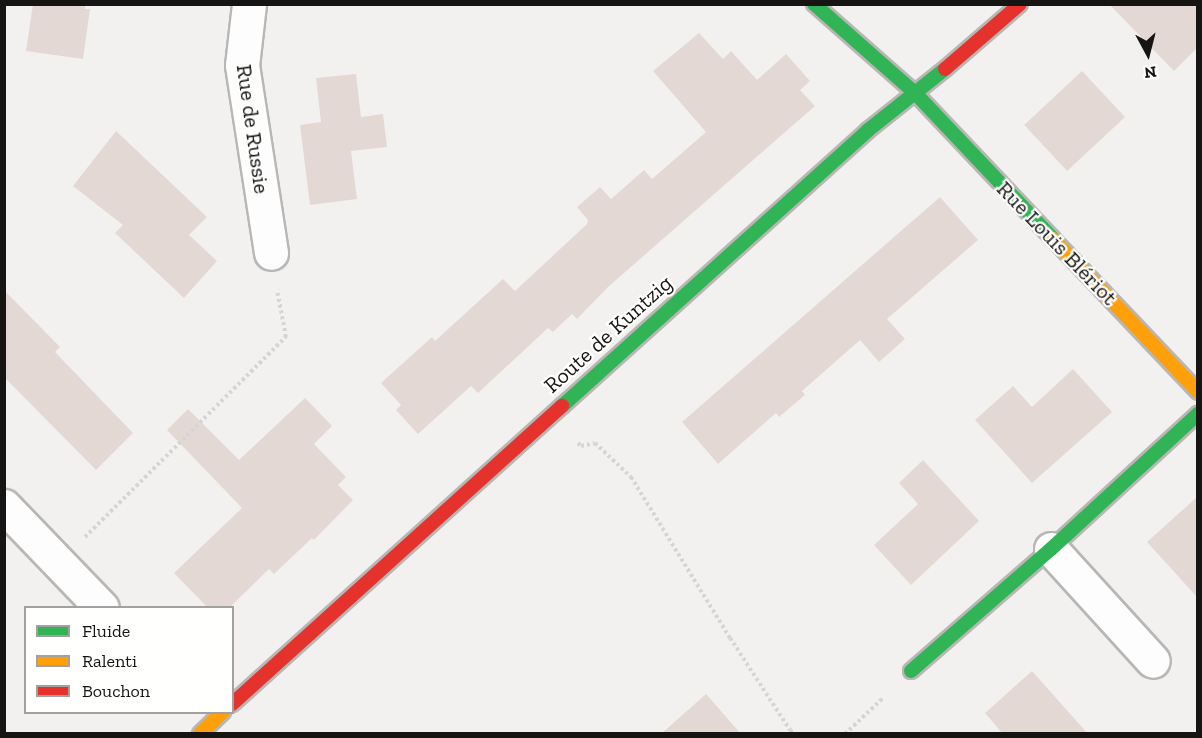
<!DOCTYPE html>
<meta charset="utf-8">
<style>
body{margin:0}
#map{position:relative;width:1202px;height:738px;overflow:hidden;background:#f3f1ef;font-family:"Zilla Slab",serif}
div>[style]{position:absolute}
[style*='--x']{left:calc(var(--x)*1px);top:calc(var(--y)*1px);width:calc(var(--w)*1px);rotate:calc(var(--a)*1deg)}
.building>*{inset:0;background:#e4d8d5;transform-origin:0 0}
.path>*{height:4px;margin-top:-2px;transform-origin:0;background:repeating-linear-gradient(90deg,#d5d5d5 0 3px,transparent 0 6px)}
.roads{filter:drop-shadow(2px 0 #b8b7b5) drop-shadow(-2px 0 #b8b7b5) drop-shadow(0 2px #b8b7b5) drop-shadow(0 -2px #b8b7b5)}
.street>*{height:33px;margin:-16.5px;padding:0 16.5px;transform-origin:16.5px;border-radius:16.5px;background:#fdfdfd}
.fast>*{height:14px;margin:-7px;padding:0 7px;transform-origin:7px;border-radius:7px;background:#30b455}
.slow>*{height:14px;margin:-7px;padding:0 7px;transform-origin:7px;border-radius:7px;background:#ff9f0a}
.jam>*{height:14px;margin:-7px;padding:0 7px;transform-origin:7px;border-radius:7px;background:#e5322d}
span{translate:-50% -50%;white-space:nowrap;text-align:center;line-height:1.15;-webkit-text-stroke:4.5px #fffffe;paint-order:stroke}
.street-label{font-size:22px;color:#161514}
.frame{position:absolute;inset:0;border:6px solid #161514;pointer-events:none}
.legend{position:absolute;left:24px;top:606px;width:210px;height:108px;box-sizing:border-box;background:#fffffe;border:2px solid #a2a1a0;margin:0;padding:8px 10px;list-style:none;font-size:18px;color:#161514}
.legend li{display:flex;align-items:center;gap:12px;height:30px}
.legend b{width:30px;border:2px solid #a2a1a0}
.north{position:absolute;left:1118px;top:24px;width:60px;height:60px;-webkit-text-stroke:4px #fffffe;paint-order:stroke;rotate:173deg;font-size:16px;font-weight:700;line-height:24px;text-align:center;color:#161514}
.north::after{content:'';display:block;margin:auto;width:21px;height:27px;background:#161514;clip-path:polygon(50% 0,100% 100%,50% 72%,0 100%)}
</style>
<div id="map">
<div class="building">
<div style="clip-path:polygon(33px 4px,85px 4px,85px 9px,90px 9px,83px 59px,26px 51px)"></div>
<div style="clip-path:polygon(1109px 4px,1197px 4px,1197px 48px,1174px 71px)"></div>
<div style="clip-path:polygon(699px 33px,723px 59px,731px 51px,757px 80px,786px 54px,810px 81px,800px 90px,815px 106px,608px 287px,577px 319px,572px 314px,553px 332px,548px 328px,478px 393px,471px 386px,418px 434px,396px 410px,401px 405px,381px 383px,432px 337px,435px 341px,503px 279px,515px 291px,587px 224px,588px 220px,577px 207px,600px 187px,611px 199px,644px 170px,652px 179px,706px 132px,653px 71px)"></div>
<div style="left:1082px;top:71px;width:63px;height:79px;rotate:47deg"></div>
<div style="clip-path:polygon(356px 74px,361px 117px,383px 114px,387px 147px,351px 151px,357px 199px,310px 205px,300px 125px,321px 122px,316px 78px)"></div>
<div style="clip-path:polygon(116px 131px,207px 217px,189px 235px,217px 261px,184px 298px,115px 233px,123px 225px,73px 186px)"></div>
<div style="clip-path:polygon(940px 197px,978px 240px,887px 319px,905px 339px,879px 362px,860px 340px,802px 391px,805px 395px,779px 417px,776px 413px,718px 464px,682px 422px)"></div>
<div style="clip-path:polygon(4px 290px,60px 347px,55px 352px,133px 433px,96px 470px,4px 377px)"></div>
<div style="clip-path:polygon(1073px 369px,1112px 412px,1032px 483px,975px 420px,1013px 386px,1032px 407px)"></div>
<div style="clip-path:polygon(305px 398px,332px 426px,314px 444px,346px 477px,338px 485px,353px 500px,314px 540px,312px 538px,274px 574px,269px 569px,229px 608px,208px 608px,174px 573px,242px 508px,167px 430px,188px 409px,239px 460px)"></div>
<div style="clip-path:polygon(923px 460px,979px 521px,911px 585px,874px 545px,918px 504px,899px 483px)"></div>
<div style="clip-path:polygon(1197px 497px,1197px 597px,1147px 542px)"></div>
<div style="clip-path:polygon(1032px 671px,1057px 699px,1088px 734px,1003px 734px,985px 713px)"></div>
<div style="clip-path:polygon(706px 694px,741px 734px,661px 734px)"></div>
</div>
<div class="path">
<div style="--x:578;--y:443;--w:4;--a:45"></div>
<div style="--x:581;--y:446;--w:14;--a:-12"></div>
<div style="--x:595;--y:443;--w:50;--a:43.4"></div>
<div style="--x:631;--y:477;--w:189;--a:58.4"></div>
<div style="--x:730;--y:638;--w:110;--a:56.9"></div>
<div style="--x:790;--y:730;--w:6;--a:39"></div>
<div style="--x:85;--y:537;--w:284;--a:-44.9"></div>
<div style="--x:286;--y:337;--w:48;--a:-100.8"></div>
<div style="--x:845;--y:734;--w:54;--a:-43.5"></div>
</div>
<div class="roads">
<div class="street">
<div style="--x:249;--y:4;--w:61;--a:96.5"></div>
<div style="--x:242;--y:65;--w:190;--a:81.2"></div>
<div style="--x:4;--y:506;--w:141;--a:46.1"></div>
<div style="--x:1051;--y:549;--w:151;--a:47.7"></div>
</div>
<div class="fast">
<div style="--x:814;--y:4;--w:136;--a:41.4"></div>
<div style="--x:916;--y:94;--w:199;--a:46.6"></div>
<div style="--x:562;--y:406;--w:411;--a:-42"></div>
<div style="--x:867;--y:131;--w:100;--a:-38.5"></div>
<div style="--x:911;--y:671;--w:186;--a:-41.1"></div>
<div style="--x:1051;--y:549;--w:200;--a:-42.6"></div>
</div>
<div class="slow">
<div style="--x:1053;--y:239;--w:211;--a:46.5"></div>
<div style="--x:200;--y:734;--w:32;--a:-44"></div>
</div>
<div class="jam">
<div style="--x:945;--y:69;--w:99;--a:-40.9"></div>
<div style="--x:232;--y:704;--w:445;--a:-42.1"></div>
</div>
</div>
<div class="street-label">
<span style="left:253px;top:129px;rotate:82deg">Rue de Russie</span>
<span style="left:1057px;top:243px;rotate:46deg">Rue Louis Blériot</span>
<span style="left:608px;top:334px;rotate:-42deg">Route de Kuntzig</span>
</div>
<div class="frame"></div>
<ul class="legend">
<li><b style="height:8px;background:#30b455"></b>Fluide</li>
<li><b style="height:8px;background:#ff9f0a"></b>Ralenti</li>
<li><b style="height:8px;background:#e5322d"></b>Bouchon</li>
</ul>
<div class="north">N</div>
</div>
